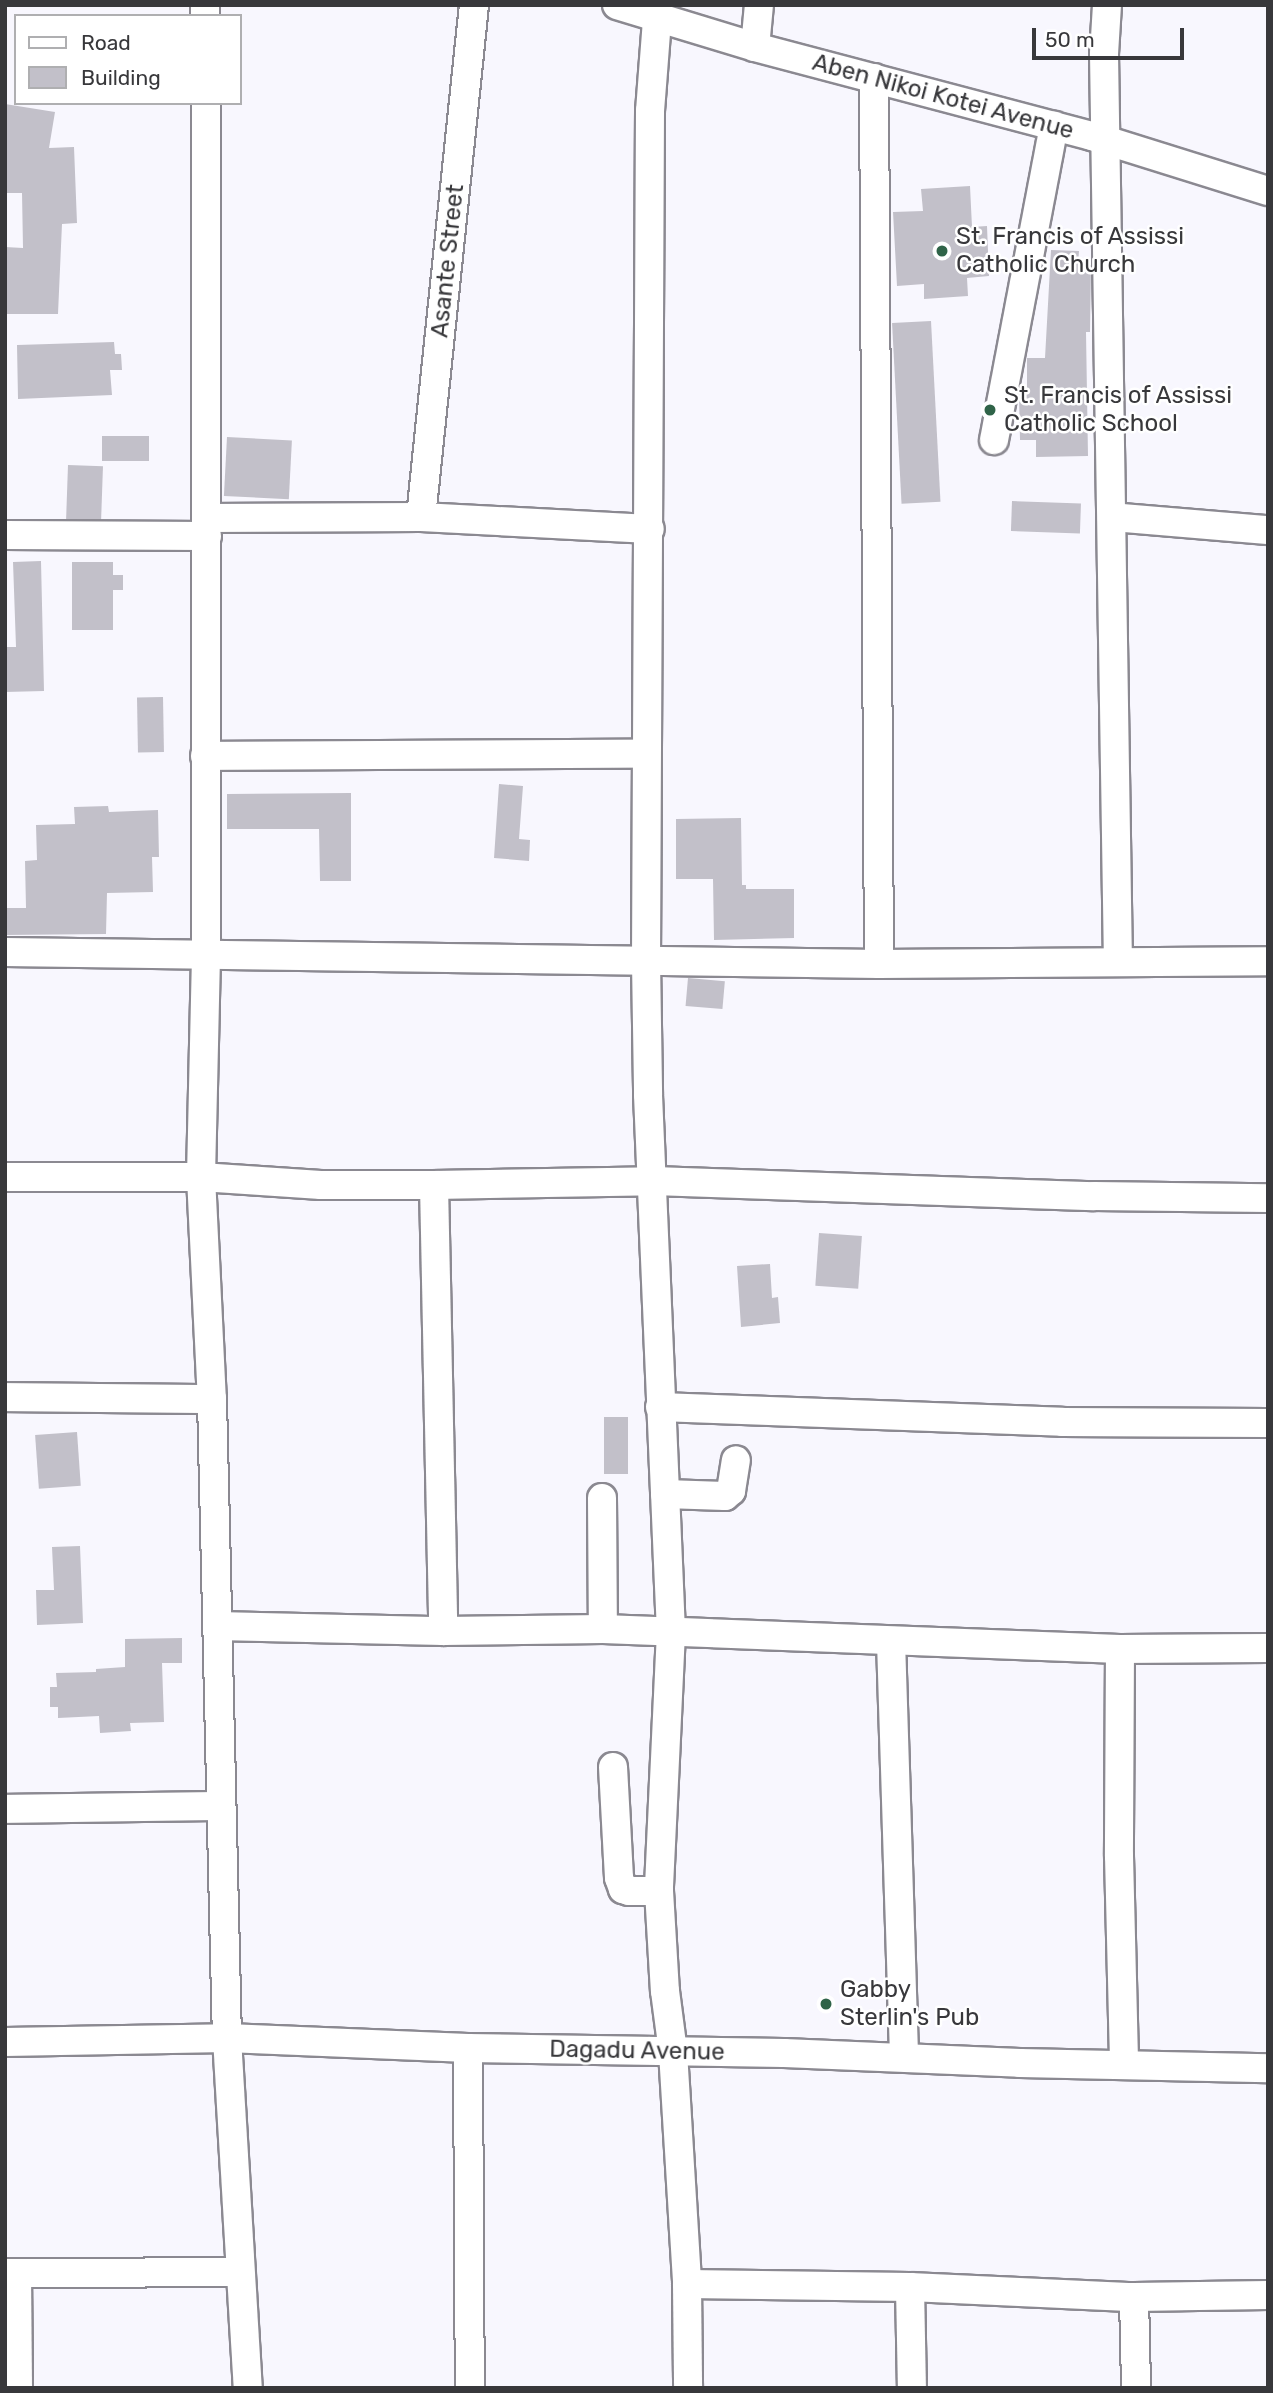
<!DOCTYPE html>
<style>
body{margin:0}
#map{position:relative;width:1273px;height:2393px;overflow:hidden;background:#f8f7fe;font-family:Rubik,sans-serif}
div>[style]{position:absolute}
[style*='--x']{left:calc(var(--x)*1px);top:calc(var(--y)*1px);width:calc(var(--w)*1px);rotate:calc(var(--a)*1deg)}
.building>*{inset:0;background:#c2c0c9;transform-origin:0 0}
.roads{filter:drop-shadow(2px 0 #8b8991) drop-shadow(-2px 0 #8b8991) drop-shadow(0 2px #8b8991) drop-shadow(0 -2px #8b8991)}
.minor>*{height:28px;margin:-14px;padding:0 14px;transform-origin:14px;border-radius:14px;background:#fff}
.dots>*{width:19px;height:19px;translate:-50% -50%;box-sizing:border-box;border:4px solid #fff;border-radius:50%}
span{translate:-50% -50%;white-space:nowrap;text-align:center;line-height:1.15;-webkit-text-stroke:5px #fff;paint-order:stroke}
.street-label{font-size:24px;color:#38383b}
.poi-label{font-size:24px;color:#38383b}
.left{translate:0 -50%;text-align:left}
.frame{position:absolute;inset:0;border:7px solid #38383b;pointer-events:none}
.legend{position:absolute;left:14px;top:14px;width:228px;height:91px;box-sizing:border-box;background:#fff;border:2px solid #afafb1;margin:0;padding:9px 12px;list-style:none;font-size:21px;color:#38383b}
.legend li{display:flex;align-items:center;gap:14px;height:35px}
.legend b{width:35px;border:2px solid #afafb1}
.scale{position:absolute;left:1032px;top:28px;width:152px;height:32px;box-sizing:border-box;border:4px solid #38383b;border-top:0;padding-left:9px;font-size:21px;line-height:24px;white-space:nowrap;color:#38383b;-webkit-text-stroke:5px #fff;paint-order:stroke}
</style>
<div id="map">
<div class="building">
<div style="clip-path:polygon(5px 104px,55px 112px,49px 148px,74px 147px,77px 223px,62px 224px,58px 314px,5px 314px,5px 247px,23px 248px,22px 193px,5px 193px)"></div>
<div style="clip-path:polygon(970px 186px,972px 227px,987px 226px,989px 276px,967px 278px,968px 296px,924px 299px,924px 284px,897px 286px,893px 212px,923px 211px,921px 189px)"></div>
<div style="clip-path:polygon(1051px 250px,1079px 251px,1078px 265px,1091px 265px,1090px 332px,1086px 332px,1088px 456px,1036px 457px,1036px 440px,1020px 440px,1019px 396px,1021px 389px,1027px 389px,1027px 358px,1045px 358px)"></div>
<div style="left:931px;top:321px;width:181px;height:39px;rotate:87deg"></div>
<div style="clip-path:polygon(114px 342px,115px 354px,121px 354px,122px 370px,110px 370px,112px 395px,18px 399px,17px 345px)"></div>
<div style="left:102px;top:436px;width:47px;height:25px"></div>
<div style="left:227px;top:437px;width:65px;height:59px;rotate:3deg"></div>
<div style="left:68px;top:465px;width:35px;height:54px;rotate:2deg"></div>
<div style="left:1012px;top:501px;width:69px;height:30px;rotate:2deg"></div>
<div style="clip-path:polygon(41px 561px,44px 691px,5px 692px,5px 647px,16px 647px,13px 562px)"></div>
<div style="clip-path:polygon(72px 562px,113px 562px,113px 575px,123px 575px,123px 590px,113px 590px,113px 630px,72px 630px)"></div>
<div style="left:163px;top:697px;width:55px;height:26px;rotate:89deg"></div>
<div style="clip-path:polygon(499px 784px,523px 786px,519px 839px,530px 840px,529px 861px,494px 858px)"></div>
<div style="clip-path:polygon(351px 793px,351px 881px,320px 881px,319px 829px,227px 829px,227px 794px)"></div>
<div style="clip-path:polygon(108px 806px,109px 812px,158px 810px,159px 857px,152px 857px,153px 892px,107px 893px,106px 934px,5px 935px,5px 908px,26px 908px,25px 861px,37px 860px,36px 825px,75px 824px,74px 807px)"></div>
<div style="clip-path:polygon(741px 818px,742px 885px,746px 885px,746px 889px,794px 889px,794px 938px,714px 940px,713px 879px,676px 879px,676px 819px)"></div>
<div style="left:688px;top:978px;width:37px;height:28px;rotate:5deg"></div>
<div style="left:819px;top:1233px;width:43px;height:53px;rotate:4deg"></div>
<div style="clip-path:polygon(770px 1264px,772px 1298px,778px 1297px,780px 1323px,741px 1327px,737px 1266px)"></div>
<div style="left:604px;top:1417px;width:24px;height:57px"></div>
<div style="left:77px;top:1432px;width:54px;height:42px;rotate:86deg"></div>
<div style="clip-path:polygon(80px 1546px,83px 1623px,37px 1625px,36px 1590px,54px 1590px,52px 1547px)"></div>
<div style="clip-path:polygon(182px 1638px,182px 1663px,162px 1663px,164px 1722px,130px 1723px,131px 1731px,100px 1733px,99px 1716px,58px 1718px,58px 1707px,50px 1707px,50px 1687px,57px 1687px,56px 1673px,96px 1672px,96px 1669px,125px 1667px,125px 1639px)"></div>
</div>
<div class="roads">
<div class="minor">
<div style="--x:205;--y:5;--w:11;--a:90"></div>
<div style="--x:617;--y:5;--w:144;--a:16.9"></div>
<div style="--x:755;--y:47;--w:349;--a:14.8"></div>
<div style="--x:1092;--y:136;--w:184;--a:17.4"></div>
<div style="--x:1107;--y:5;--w:49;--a:93.5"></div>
<div style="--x:1104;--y:54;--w:908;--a:89.12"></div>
<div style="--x:657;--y:20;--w:91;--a:94.4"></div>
<div style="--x:650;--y:111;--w:850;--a:90.27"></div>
<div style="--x:646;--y:961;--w:134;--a:89.1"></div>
<div style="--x:648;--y:1095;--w:537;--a:87.55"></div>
<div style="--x:671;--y:1632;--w:259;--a:92.7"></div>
<div style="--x:659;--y:1891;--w:100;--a:86.6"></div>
<div style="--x:665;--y:1991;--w:62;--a:82.5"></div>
<div style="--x:673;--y:2052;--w:232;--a:86.5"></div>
<div style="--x:687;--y:2284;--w:104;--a:89.4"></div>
<div style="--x:755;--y:47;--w:42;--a:-84.6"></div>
<div style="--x:874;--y:78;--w:886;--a:89.68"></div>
<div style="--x:206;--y:103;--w:853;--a:90"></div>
<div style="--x:206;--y:956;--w:221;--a:91.3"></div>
<div style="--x:201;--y:1177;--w:222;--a:87.2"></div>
<div style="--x:212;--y:1399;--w:639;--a:88.66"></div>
<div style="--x:227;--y:2038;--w:351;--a:86.6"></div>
<div style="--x:994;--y:440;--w:320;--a:-79.2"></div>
<div style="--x:421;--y:517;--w:515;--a:-84.09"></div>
<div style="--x:1112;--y:517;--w:157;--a:4.8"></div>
<div style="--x:207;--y:518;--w:214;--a:-0.3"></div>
<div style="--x:421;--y:517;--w:229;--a:3"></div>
<div style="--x:5;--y:535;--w:202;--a:0.3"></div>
<div style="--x:205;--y:756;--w:441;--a:-0.3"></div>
<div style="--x:5;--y:952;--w:874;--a:0.79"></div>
<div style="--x:879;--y:964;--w:389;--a:-0.4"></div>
<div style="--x:5;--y:1177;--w:196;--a:0"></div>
<div style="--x:201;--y:1177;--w:120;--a:3.8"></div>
<div style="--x:321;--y:1185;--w:113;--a:0"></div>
<div style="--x:434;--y:1185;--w:220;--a:-1"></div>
<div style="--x:654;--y:1181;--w:440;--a:2"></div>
<div style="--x:1094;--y:1196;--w:174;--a:0.7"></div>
<div style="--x:434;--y:1185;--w:446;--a:88.8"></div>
<div style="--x:5;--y:1397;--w:207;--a:0.6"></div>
<div style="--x:660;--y:1407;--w:402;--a:2.1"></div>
<div style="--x:1062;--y:1422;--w:206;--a:0.3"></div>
<div style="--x:665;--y:1494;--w:60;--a:1.9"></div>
<div style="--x:725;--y:1496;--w:8;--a:-40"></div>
<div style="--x:731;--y:1491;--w:31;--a:-81"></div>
<div style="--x:602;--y:1498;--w:131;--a:89.6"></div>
<div style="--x:217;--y:1626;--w:226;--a:1.3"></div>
<div style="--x:443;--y:1631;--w:160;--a:-0.7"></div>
<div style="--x:603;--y:1629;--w:517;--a:2.22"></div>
<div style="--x:1120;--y:1649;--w:148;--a:-0.4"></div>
<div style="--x:891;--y:1641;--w:416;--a:88.2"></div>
<div style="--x:1120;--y:1649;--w:207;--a:90.3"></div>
<div style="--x:1119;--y:1856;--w:208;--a:88.6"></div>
<div style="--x:613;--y:1767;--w:111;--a:86.9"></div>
<div style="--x:619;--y:1878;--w:12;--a:70"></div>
<div style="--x:623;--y:1889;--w:6;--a:18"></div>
<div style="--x:629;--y:1891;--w:30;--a:0"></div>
<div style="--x:5;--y:1809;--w:216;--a:-0.8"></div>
<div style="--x:5;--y:2042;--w:222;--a:-1"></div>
<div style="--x:227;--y:2038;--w:241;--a:2.4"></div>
<div style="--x:468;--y:2048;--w:316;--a:0.9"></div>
<div style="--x:784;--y:2053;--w:236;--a:2.4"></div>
<div style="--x:1020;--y:2063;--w:248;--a:1.2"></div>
<div style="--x:468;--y:2048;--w:340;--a:89.7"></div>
<div style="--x:5;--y:2273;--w:233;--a:-0.2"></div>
<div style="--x:17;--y:2273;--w:115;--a:89.5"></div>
<div style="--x:687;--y:2284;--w:223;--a:0.8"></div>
<div style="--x:910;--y:2287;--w:224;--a:2.6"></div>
<div style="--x:1134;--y:2297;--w:134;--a:-0.9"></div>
<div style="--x:910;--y:2287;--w:101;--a:88.9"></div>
<div style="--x:1134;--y:2297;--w:91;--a:88.7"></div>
</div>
</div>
<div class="dots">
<div style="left:942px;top:251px;background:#2f6348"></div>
<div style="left:990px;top:410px;background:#2f6348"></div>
<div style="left:826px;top:2004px;background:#2f6348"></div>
</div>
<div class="street-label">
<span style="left:943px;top:97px;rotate:15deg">Aben Nikoi Kotei Avenue</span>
<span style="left:448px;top:261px;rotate:-84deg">Asante Street</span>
<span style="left:637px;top:2051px;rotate:1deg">Dagadu Avenue</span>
</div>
<div class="poi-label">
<span class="left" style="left:956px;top:251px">St. Francis of Assissi<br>Catholic Church</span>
<span class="left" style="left:1004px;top:410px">St. Francis of Assissi<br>Catholic School</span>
<span class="left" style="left:840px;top:2004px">Gabby<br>Sterlin's Pub</span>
</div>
<div class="frame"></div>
<ul class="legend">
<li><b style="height:9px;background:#fff"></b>Road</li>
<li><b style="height:19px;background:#c2c0c9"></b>Building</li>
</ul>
<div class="scale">50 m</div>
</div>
